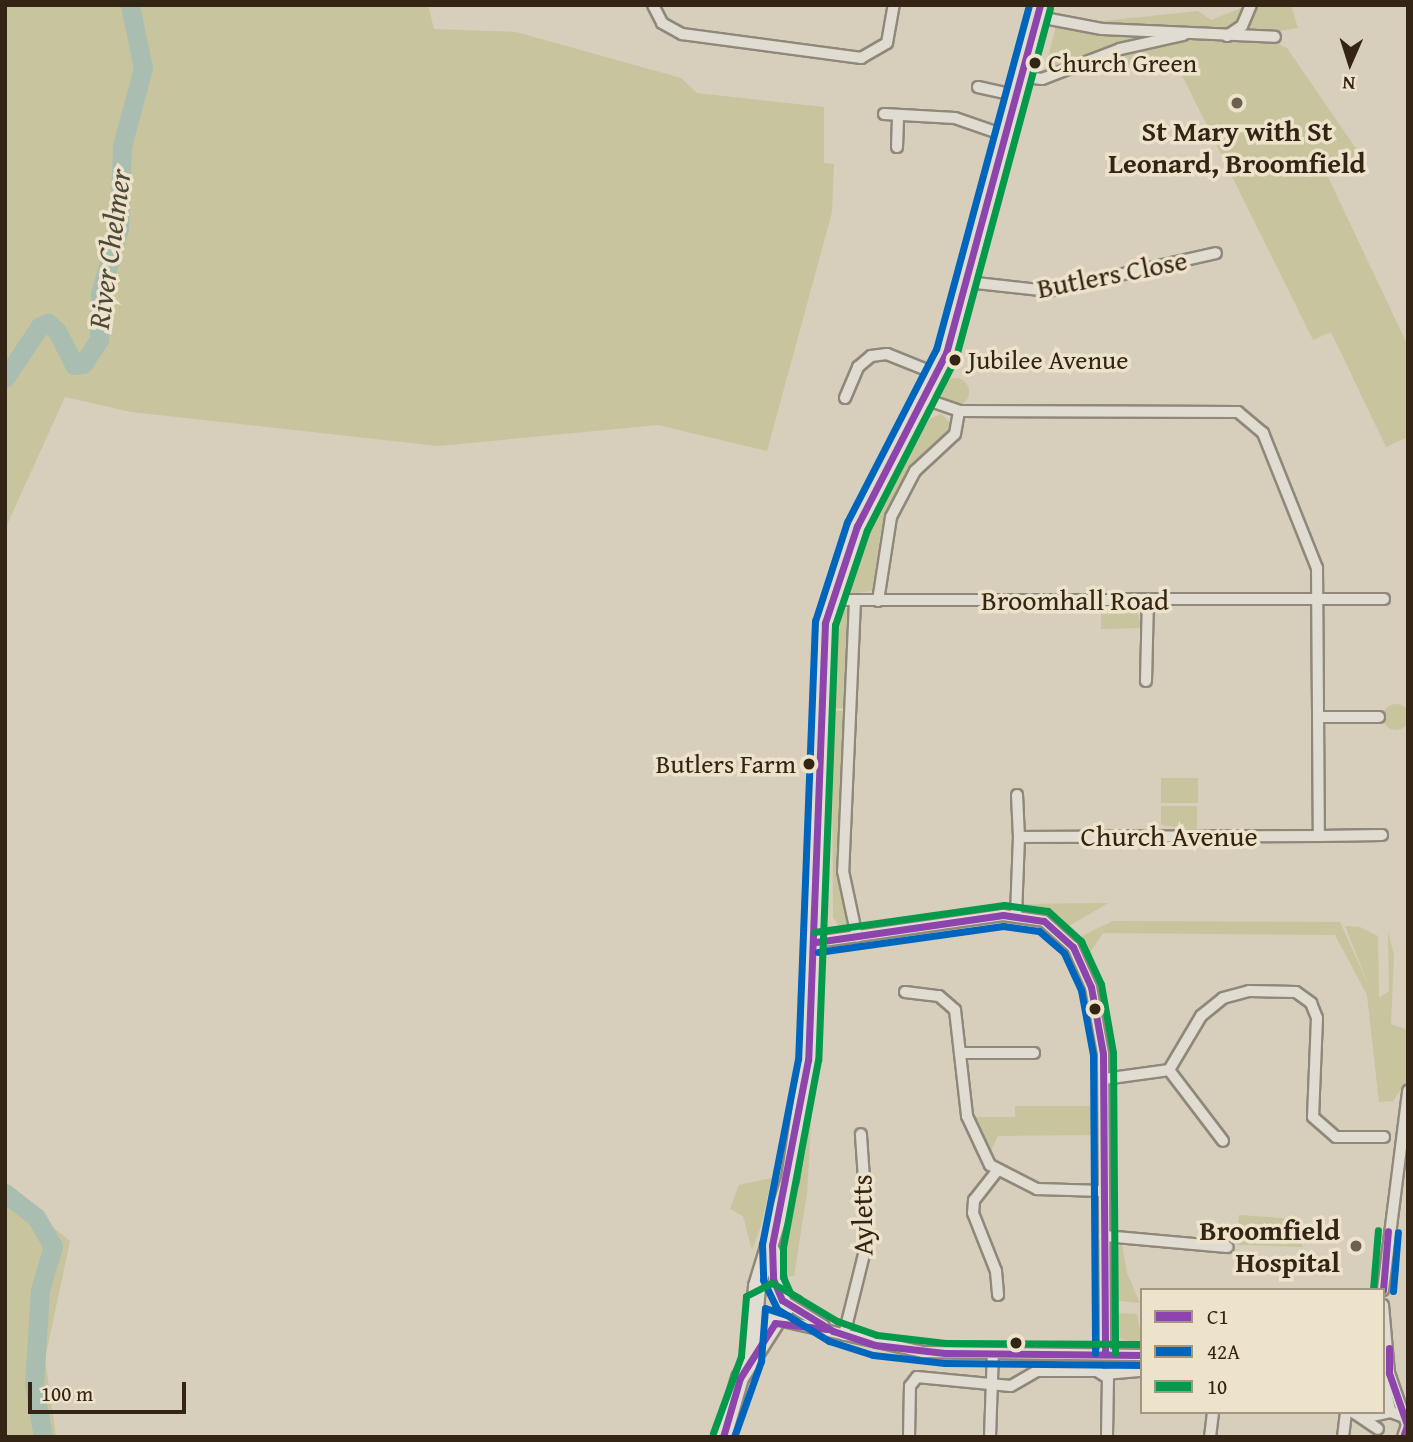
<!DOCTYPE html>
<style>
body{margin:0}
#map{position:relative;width:1413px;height:1442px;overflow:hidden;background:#d7cebb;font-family:"Gentium Book Plus",serif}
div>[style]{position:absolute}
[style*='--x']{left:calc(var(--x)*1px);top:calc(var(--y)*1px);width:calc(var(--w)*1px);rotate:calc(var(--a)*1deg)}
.green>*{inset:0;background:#c7c49e;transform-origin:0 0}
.round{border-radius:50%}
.river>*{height:19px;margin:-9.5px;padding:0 9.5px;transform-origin:9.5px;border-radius:9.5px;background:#a9beb1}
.roads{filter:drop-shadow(2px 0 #8f887b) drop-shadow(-2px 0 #8f887b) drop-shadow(0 2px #8f887b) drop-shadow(0 -2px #8f887b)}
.street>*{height:10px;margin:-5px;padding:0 5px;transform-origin:5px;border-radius:5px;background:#e0dcd1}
.secondary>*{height:16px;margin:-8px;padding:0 8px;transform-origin:8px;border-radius:8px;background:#e0dcd1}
.bus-1>*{height:7px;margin:-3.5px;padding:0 3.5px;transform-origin:3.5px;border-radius:3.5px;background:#8e44ad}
.bus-2>*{height:7px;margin:-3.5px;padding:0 3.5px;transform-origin:3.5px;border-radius:3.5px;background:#0065bd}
.bus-3>*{height:7px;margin:-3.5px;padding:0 3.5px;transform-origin:3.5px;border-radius:3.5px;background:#05994b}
.dots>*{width:19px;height:19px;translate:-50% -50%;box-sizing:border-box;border:4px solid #ede2ca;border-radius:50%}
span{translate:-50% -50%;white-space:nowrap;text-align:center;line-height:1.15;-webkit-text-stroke:7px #ede2ca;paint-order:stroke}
.bus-label{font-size:26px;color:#342413}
.left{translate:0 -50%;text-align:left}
.right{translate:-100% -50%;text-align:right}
.poi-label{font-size:28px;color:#342413;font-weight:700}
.street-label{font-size:28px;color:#342413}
.water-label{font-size:30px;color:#4c493a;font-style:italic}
.frame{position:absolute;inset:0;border:7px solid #342413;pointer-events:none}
.legend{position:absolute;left:1140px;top:1288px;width:245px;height:126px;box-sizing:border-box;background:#ede2ca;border:2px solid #a39681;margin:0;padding:9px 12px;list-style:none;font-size:21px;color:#342413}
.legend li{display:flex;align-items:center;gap:14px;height:35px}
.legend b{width:35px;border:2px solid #a39681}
.north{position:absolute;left:1315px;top:28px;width:70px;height:70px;-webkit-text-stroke:5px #ede2ca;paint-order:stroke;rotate:183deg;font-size:19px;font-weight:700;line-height:28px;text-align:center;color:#342413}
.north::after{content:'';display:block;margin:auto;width:24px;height:32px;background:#342413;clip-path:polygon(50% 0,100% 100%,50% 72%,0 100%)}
.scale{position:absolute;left:28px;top:1382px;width:158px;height:32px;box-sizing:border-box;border:4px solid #342413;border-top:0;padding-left:9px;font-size:21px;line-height:24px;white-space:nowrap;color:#342413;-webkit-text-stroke:5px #ede2ca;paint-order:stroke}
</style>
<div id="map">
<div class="green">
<div style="clip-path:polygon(5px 5px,428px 5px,434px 29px,516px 32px,681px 78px,697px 93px,824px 107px,824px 163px,834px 164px,832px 212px,767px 451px,658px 425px,438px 446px,131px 412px,65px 397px,5px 529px)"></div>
<div style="clip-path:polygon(1249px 5px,1291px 5px,1298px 28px,1269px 33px,1271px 41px,1287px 48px,1361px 156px,1328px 177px,1408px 346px,1408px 437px,1386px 447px,1331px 332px,1313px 340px,1177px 65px,1165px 68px,1161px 59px,1042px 82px,1056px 26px,1198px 11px,1211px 20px)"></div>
<div class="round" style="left:941px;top:378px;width:28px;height:28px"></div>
<div style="clip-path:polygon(941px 414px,953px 425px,913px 466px,882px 525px,872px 591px,846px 594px,861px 533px,898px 462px,930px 419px)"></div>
<div style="clip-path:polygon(1101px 606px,1136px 610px,1142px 628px,1101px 629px)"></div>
<div style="clip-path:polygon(849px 608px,844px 708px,829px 708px,835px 623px,839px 610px)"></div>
<div class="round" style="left:1383px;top:704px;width:26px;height:26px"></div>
<div style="clip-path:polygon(832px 711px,844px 711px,839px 871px,849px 926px,842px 931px,833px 917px)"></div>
<div style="left:1161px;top:778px;width:37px;height:25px"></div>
<div style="clip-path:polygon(1161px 806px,1197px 806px,1197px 830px,1161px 825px)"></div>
<div style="clip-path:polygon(1108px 903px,1069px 926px,1025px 904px)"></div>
<div style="clip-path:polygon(1113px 921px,1340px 922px,1369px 986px,1345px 926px,1360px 927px,1378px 936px,1379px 998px,1389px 991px,1388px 931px,1394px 955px,1391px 1024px,1408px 1030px,1408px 1079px,1393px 1101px,1379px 1102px,1367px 995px,1335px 935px,1103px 933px,1091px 951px,1105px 1012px,1078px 938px)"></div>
<div style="clip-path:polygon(815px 1055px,807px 1193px,794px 1276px,777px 1277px)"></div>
<div style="clip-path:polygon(1015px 1106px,1095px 1106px,1094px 1135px,998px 1136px,990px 1153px,974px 1117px,1015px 1117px)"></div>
<div style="clip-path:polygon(772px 1178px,760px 1229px,752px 1250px,743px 1216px,730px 1209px,739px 1185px)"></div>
<div style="clip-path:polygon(5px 1188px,70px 1241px,45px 1359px,56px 1437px,5px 1437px)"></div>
<div style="clip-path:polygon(1239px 1215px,1295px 1219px,1303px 1247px,1236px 1245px)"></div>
<div style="clip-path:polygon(1122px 1244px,1127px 1273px,1140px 1303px,1111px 1300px,1111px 1253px)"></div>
<div style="clip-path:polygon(1114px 1313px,1137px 1314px,1142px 1344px,1119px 1338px)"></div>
</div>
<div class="river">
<div style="--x:5;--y:378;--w:63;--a:-56.1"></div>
<div style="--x:40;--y:326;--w:9;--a:-21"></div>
<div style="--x:48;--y:323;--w:12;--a:42"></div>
<div style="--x:57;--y:331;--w:38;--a:63"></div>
<div style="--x:74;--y:365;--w:9;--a:-6"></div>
<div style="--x:83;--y:364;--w:30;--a:-57"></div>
<div style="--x:99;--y:339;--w:45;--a:-88.7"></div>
<div style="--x:100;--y:294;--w:69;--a:-73.9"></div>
<div style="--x:119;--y:228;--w:82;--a:-87.9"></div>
<div style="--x:122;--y:146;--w:81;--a:-74.9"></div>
<div style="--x:143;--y:68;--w:64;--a:-101.7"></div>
<div style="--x:5;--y:1193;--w:39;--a:38"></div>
<div style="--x:36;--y:1217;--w:34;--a:60"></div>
<div style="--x:53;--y:1246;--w:46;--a:106.5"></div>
<div style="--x:40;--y:1290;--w:95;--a:93.6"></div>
<div style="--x:34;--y:1385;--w:53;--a:80.2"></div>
</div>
<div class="roads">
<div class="street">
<div style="--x:653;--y:5;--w:20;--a:63"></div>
<div style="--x:662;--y:23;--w:23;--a:29"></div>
<div style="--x:682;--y:34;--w:181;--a:7.6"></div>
<div style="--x:861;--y:58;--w:30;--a:-30"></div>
<div style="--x:887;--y:43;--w:39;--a:-80"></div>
<div style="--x:1039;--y:17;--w:64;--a:10.8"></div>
<div style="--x:1102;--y:29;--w:173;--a:2.6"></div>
<div style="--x:1227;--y:36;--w:18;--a:-34"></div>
<div style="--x:1242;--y:26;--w:23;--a:-67"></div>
<div style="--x:1025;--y:77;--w:17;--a:7"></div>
<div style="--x:1042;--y:79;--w:84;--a:-21"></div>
<div style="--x:1120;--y:49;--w:65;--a:-12.5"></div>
<div style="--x:978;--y:87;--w:42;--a:12.4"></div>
<div style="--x:884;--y:114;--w:71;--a:3.2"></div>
<div style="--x:955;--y:118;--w:55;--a:19.1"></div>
<div style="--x:897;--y:147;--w:32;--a:-88"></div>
<div style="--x:967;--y:282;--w:81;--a:6.3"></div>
<div style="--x:1048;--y:291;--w:172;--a:-12.7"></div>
<div style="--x:845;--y:398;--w:34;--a:-67"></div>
<div style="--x:858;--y:367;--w:17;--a:-40"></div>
<div style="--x:871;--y:356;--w:16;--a:-7"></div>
<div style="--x:887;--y:354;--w:54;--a:21.8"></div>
<div style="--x:925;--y:399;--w:36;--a:19"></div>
<div style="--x:959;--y:411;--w:279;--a:0.2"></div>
<div style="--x:1238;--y:412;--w:33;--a:40"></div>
<div style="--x:1263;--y:433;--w:145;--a:68.2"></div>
<div style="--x:1317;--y:568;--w:268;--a:89.6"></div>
<div style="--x:1319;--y:836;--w:300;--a:179.8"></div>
<div style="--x:1019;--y:837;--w:79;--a:92.2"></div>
<div style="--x:831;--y:600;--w:553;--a:-0.1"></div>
<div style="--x:855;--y:601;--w:270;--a:92.5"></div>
<div style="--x:843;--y:871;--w:67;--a:78"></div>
<div style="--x:878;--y:601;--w:85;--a:-81.2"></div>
<div style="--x:891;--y:517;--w:52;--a:-62.4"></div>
<div style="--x:915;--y:471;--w:54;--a:-42.8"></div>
<div style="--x:955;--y:434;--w:23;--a:-80"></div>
<div style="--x:1146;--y:681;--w:81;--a:-88.6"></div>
<div style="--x:1319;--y:717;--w:60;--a:0"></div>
<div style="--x:1017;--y:795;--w:42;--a:87.3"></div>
<div style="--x:1319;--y:836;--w:63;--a:-0.9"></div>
<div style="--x:816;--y:942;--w:189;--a:-8.2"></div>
<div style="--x:1003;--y:915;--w:41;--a:8.3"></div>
<div style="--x:1044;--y:921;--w:39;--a:42"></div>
<div style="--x:1073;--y:947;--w:44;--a:65.8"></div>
<div style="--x:1091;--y:987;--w:68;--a:79.8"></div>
<div style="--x:1103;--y:1054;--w:299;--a:89.6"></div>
<div style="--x:905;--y:992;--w:34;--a:7"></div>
<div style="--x:939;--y:996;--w:21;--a:41"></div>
<div style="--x:955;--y:1010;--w:107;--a:83.5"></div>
<div style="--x:967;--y:1116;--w:54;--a:64.9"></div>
<div style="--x:990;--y:1165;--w:53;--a:27.1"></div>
<div style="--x:1037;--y:1189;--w:66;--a:1.7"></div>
<div style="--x:961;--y:1053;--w:73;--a:0"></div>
<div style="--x:1169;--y:1070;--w:89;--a:52.7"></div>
<div style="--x:1104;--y:1079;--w:66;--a:-7.9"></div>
<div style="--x:1169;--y:1070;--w:63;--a:-59.3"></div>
<div style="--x:1201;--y:1016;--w:28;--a:-39"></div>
<div style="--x:1223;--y:998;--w:27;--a:-15"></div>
<div style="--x:1249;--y:991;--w:47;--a:1.2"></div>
<div style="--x:1296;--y:992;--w:19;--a:36"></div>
<div style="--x:1311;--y:1003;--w:16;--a:68"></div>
<div style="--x:1317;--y:1018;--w:99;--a:92.3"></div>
<div style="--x:1313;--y:1117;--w:30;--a:41"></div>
<div style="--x:1336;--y:1137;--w:48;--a:0"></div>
<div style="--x:997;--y:1171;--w:37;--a:128"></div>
<div style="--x:974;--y:1200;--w:13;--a:94"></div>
<div style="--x:973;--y:1213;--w:62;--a:68.4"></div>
<div style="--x:996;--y:1271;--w:24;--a:85"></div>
<div style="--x:1104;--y:1236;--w:124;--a:5.1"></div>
<div style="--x:1383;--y:1290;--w:201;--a:-82.8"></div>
<div style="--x:782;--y:1300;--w:49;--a:31.8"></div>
<div style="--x:1383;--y:1305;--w:68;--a:85"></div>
<div style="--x:1389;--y:1373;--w:55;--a:70.9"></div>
<div style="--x:1407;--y:1425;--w:13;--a:108"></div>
<div style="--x:779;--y:1320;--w:148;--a:12.5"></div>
<div style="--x:923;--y:1352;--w:219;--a:0.8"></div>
<div style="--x:844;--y:1335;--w:100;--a:-76.1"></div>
<div style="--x:868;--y:1238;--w:104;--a:-93.9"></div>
<div style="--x:1105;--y:1374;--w:37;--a:-5"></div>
<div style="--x:1383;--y:1381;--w:32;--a:76"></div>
<div style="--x:1353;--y:1412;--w:30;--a:34"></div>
<div style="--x:1363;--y:1418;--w:29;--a:-12"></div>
<div style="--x:1391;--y:1412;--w:14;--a:21"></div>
<div style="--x:909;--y:1437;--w:51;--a:-88.9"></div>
<div style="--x:910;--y:1386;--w:11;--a:-52"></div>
<div style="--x:917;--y:1377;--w:94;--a:5.5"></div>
<div style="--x:1011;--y:1386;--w:30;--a:-30"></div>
<div style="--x:1037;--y:1371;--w:60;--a:0"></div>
<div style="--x:1097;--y:1371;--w:13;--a:32"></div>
<div style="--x:1108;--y:1378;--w:59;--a:91"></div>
<div style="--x:990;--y:1437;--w:84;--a:-88"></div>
<div style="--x:1210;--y:1437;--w:25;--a:-83"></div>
<div style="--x:1343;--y:1437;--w:25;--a:-83"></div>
</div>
<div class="secondary">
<div style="--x:767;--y:1324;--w:21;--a:-37"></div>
<div style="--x:784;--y:1311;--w:60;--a:-101.5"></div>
<div style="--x:751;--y:1358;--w:72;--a:-85.2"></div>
<div style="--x:757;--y:1286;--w:112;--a:-72.9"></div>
<div style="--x:790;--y:1179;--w:120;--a:-81.4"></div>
<div style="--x:808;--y:1060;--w:437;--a:-87.8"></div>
<div style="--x:825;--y:623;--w:102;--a:-71.7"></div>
<div style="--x:857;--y:526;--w:195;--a:-62.8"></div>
<div style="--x:946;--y:353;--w:360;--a:-74.9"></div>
<div style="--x:723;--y:1437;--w:61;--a:-73.9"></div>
<div style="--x:740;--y:1378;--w:65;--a:-57.5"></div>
</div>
</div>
<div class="bus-1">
<div style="--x:1040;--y:5;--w:360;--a:105.1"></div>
<div style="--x:946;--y:353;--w:195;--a:117.2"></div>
<div style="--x:857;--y:526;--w:102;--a:108.3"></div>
<div style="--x:825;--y:623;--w:437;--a:92.2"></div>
<div style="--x:808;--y:1060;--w:189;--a:101"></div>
<div style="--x:772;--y:1246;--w:33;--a:88"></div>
<div style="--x:773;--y:1279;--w:23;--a:67"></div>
<div style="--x:782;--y:1300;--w:60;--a:31.3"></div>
<div style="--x:833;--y:1331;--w:44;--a:18.4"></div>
<div style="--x:875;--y:1345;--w:70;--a:6.5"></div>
<div style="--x:945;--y:1353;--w:197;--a:0.6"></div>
<div style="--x:816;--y:942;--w:189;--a:-8.2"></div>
<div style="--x:1003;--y:915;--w:41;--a:8.3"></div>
<div style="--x:1044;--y:921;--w:39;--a:42"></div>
<div style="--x:1073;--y:947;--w:44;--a:65.8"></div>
<div style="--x:1091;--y:987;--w:68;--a:79.8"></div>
<div style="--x:1103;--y:1054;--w:299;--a:89.6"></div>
<div style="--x:1383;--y:1290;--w:59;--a:-85.2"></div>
<div style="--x:1389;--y:1348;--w:25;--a:90"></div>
<div style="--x:1389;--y:1373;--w:55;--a:70.9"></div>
<div style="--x:1407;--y:1425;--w:13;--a:108"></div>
<div style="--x:723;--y:1437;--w:61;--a:-73.9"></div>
<div style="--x:740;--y:1378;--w:65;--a:-57.5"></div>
<div style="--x:775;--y:1323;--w:52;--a:6.6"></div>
</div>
<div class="bus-2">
<div style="--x:1029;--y:5;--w:356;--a:105.1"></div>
<div style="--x:936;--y:349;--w:195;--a:117.2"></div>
<div style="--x:847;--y:522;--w:104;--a:107.9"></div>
<div style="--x:815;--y:621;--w:438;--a:92.2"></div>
<div style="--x:798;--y:1059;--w:188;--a:101"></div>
<div style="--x:762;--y:1244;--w:36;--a:88"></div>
<div style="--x:763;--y:1280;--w:32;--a:64"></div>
<div style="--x:777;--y:1309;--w:61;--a:31.6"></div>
<div style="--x:829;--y:1341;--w:46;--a:17.7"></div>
<div style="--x:873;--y:1355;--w:72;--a:6.3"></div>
<div style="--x:945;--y:1363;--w:197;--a:0.6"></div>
<div style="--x:818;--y:952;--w:187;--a:-8"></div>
<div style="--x:1003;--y:926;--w:36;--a:8"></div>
<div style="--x:1039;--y:931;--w:33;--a:41"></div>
<div style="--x:1064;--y:953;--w:41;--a:65.3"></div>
<div style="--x:1081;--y:990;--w:66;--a:79.5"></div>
<div style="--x:1093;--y:1055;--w:298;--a:89.6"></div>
<div style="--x:1393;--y:1291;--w:59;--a:-85.2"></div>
<div style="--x:734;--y:1437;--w:81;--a:-70.4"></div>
<div style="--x:761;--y:1361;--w:53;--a:-85.7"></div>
<div style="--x:765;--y:1308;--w:25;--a:18"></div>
</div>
<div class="bus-3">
<div style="--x:1050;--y:8;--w:361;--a:105.1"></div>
<div style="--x:956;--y:357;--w:195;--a:117.2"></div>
<div style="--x:867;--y:530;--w:100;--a:108.6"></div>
<div style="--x:835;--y:625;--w:435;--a:92.2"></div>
<div style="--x:818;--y:1060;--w:190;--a:100.6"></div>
<div style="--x:783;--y:1247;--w:30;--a:90"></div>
<div style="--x:783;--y:1277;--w:17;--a:66"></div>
<div style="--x:790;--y:1293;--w:55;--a:30.8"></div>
<div style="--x:837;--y:1321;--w:42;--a:19.3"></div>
<div style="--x:877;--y:1335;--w:69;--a:6.6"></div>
<div style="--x:946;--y:1343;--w:196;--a:0.3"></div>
<div style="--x:814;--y:932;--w:192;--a:-8.1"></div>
<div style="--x:1004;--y:905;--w:44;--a:7.8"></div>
<div style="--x:1048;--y:911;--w:45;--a:42.3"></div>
<div style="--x:1081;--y:941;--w:47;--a:65.1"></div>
<div style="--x:1101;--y:984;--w:70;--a:80.1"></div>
<div style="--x:1113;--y:1053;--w:300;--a:89.6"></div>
<div style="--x:1373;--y:1289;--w:59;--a:-85.2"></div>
<div style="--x:713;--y:1433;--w:82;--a:-70"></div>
<div style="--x:741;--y:1356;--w:60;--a:-85.2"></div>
<div style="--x:746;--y:1296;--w:29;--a:-27"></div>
<div style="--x:772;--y:1283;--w:31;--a:29"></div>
</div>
<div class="dots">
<div style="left:1035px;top:63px;background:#342413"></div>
<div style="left:1237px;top:103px;background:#6d604e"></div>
<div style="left:955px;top:360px;background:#342413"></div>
<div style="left:809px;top:764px;background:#342413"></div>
<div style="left:1095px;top:1009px;background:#342413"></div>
<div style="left:1356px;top:1246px;background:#6d604e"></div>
<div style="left:1016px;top:1343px;background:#342413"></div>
</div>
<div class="bus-label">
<span class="left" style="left:1048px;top:63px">Church Green</span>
<span class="left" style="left:968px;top:360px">Jubilee Avenue</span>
<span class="right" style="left:796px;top:764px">Butlers Farm</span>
</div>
<div class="poi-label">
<span style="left:1237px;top:147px">St Mary with St<br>Leonard, Broomfield</span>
<span class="right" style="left:1340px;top:1246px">Broomfield<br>Hospital</span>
</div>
<div class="street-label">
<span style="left:1112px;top:274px;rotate:-11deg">Butlers Close</span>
<span style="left:1075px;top:600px">Broomhall Road</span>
<span style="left:1169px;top:836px">Church Avenue</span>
<span style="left:862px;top:1215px;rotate:-91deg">Ayletts</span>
</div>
<div class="water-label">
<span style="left:109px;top:249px;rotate:-82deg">River Chelmer</span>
</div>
<div class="frame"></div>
<ul class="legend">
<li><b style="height:9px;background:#8e44ad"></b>C1</li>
<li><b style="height:9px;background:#0065bd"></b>42A</li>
<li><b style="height:9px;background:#05994b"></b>10</li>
</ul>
<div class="north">N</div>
<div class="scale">100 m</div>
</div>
